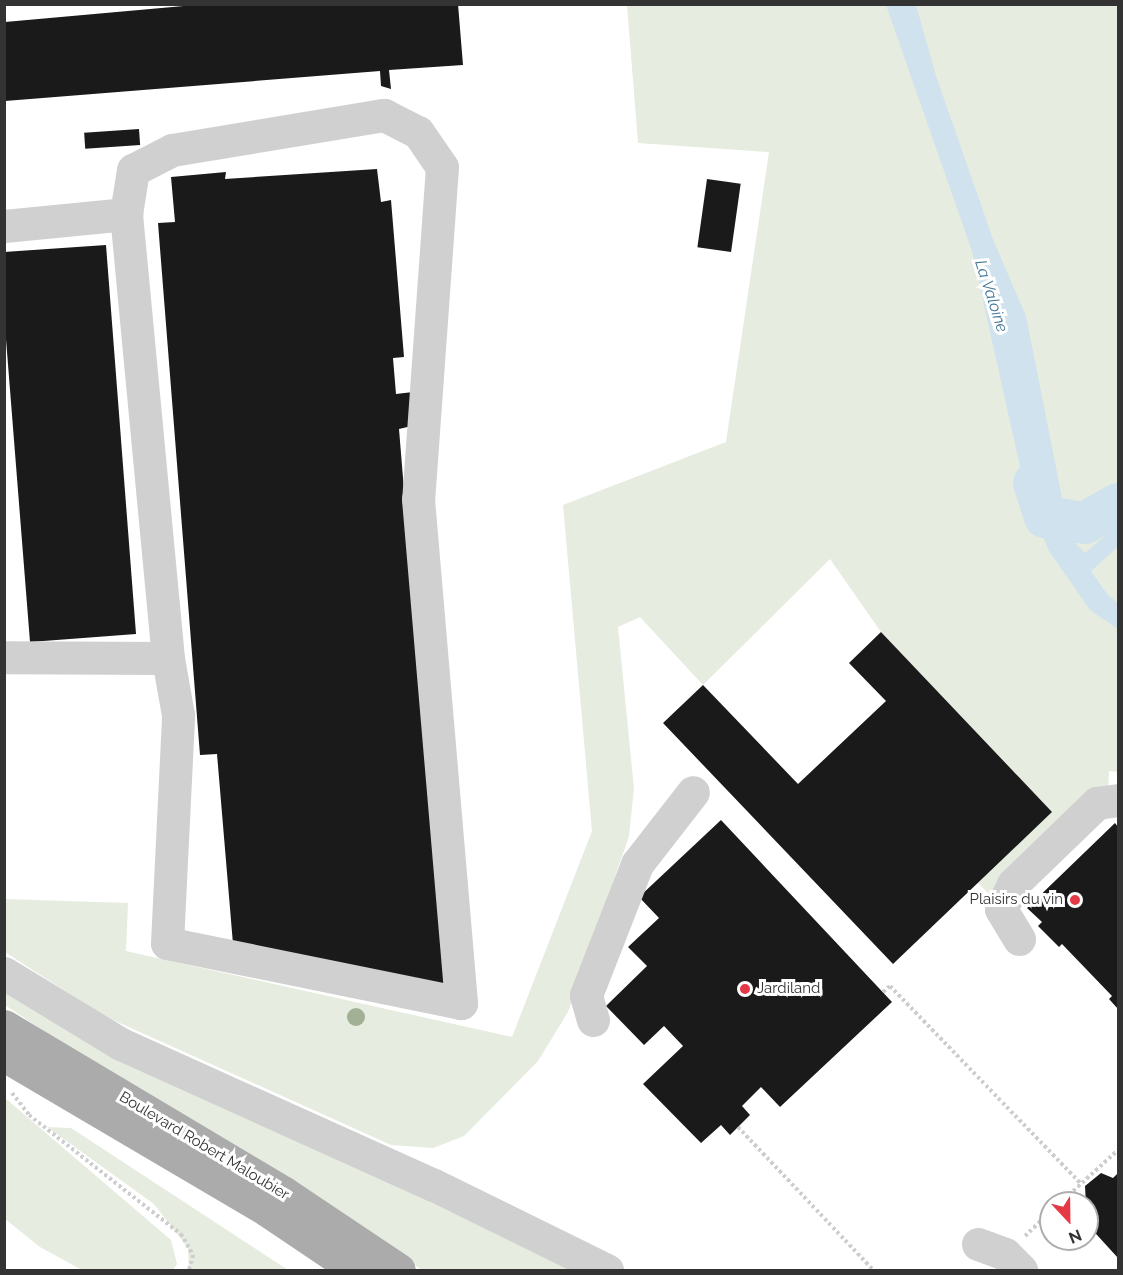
<!DOCTYPE html>
<style>
body{margin:0}
#map{position:relative;width:1123px;height:1275px;overflow:hidden;background:#fff;font-family:Raleway,sans-serif}
div>[style]{position:absolute}
[style*='--x']{left:calc(var(--x)*1px);top:calc(var(--y)*1px);width:calc(var(--w)*1px);rotate:calc(var(--a)*1deg)}
.green>*{inset:0;background:#e6ecdf}
.water>*{inset:0;background:#cfe2ee}
.river>*{height:42px;margin:-21px;padding:0 21px;transform-origin:21px;border-radius:21px;background:#cfe2ee}
.building>*{inset:0;background:#1a1a1a;transform-origin:0 0}
.path>*{height:4px;margin-top:-2px;transform-origin:0;background:repeating-linear-gradient(90deg,#cdcdcd 0 3px,transparent 0 6px)}
.minor>*{height:33px;margin:-16.5px;padding:0 16.5px;transform-origin:16.5px;border-radius:16.5px;background:#d0d0d0}
.major>*{height:33px;margin:-16.5px;padding:0 16.5px;transform-origin:16.5px;border-radius:16.5px;background:#ababab}
.trees>*{width:18px;height:18px;margin:-9px;border-radius:50%;background:#a2b095}
.dots>*{width:16px;height:16px;translate:-50% -50%;box-sizing:border-box;border:3px solid #fff;border-radius:50%}
span{translate:-50% -50%;white-space:nowrap;text-align:center;line-height:1.15;-webkit-text-stroke:6px #fff;paint-order:stroke}
.poi-label{font-size:15px;color:#333}
.right{translate:-100% -50%;text-align:right}
.left{translate:0 -50%;text-align:left}
.street-label{font-size:15px;color:#333}
.water-label{font-size:16px;color:#3f7597;font-style:italic}
.frame{position:absolute;inset:0;border:6px solid #333;pointer-events:none}
.north{position:absolute;left:1039px;top:1191px;width:60px;height:60px;box-sizing:border-box;background:#fff;border:2px solid #adadad;border-radius:50%;rotate:158deg;font-size:16px;font-weight:700;line-height:24px;text-align:center;color:#333}
.north::after{content:'';display:block;margin:auto;width:21px;height:27px;background:#e63946;clip-path:polygon(50% 0,100% 100%,50% 72%,0 100%)}
</style>
<div id="map">
<div class="green">
<div style="clip-path:polygon(627px 5px,1118px 5px,1118px 537px,1078px 571px,1107px 593px,1090px 570px,1118px 547px,1118px 772px,1109px 771px,1108px 791px,991px 896px,978px 883px,1052px 812px,881px 632px,830px 559px,703px 685px,640px 617px,618px 627px,634px 789px,629px 836px,568px 1012px,538px 1061px,464px 1136px,433px 1148px,391px 1145px,102px 1015px,5px 952px,4px 899px,128px 903px,126px 951px,512px 1037px,592px 831px,563px 505px,726px 442px,769px 152px,638px 143px)"></div>
<div style="clip-path:polygon(4px 987px,411px 1189px,575px 1270px,422px 1270px,331px 1208px,117px 1080px,5px 1005px)"></div>
<div style="clip-path:polygon(5px 1098px,171px 1240px,177px 1264px,173px 1270px,82px 1270px,40px 1247px,5px 1219px)"></div>
<div style="clip-path:polygon(47px 1127px,71px 1128px,288px 1270px,189px 1270px,188px 1248px,154px 1204px)"></div>
</div>
<div class="water">
<div style="clip-path:polygon(886px 5px,916px 5px,936px 76px,994px 242px,1026px 316px,1070px 538px,1085px 553px,1118px 525px,1118px 547px,1091px 571px,1109px 596px,1118px 603px,1118px 629px,1090px 610px,1049px 551px,1027px 498px,972px 251px)"></div>
</div>
<div class="river">
<div style="--x:1034;--y:483;--w:36;--a:72"></div>
<div style="--x:1045;--y:517;--w:40;--a:8.5"></div>
<div style="--x:1085;--y:523;--w:38;--a:-30"></div>
</div>
<div class="building">
<div style="clip-path:polygon(206px 4px,458px 4px,463px 65px,389px 70px,391px 89px,381px 86px,380px 71px,5px 101px,5px 22px)"></div>
<div style="left:139px;top:129px;width:16px;height:55px;rotate:86deg"></div>
<div style="clip-path:polygon(377px 169px,381px 202px,391px 200px,404px 357px,393px 358px,396px 394px,413px 392px,416px 425px,399px 429px,445px 989px,233px 944px,217px 754px,200px 755px,158px 223px,175px 222px,171px 177px,226px 172px,225px 179px)"></div>
<div style="left:707px;top:179px;width:34px;height:69px;rotate:8deg"></div>
<div style="clip-path:polygon(106px 245px,136px 634px,30px 642px,4px 314px,4px 252px)"></div>
<div style="clip-path:polygon(881px 632px,1052px 812px,893px 964px,663px 723px,703px 685px,798px 784px,886px 701px,849px 663px)"></div>
<div style="clip-path:polygon(721px 820px,892px 1002px,780px 1107px,761px 1087px,742px 1106px,750px 1115px,730px 1135px,721px 1125px,701px 1143px,643px 1084px,683px 1046px,664px 1026px,644px 1045px,606px 1006px,647px 966px,628px 947px,659px 918px,639px 897px)"></div>
<div style="clip-path:polygon(1115px 823px,1118px 827px,1118px 1009px,1109px 999px,1112px 996px,1062px 944px,1059px 947px,1038px 926px,1042px 922px,1027px 908px)"></div>
<div style="clip-path:polygon(1101px 1173px,1113px 1178px,1118px 1173px,1118px 1258px,1087px 1224px,1085px 1186px)"></div>
</div>
<div class="path">
<div style="--x:883;--y:992;--w:9;--a:-41"></div>
<div style="--x:890;--y:986;--w:275;--a:46"></div>
<div style="--x:12;--y:1093;--w:28;--a:52"></div>
<div style="--x:29;--y:1115;--w:193;--a:38.1"></div>
<div style="--x:181;--y:1234;--w:24;--a:60"></div>
<div style="--x:193;--y:1255;--w:16;--a:105"></div>
<div style="--x:738;--y:1127;--w:197;--a:46.6"></div>
<div style="--x:1060;--y:1203;--w:79;--a:-42.4"></div>
<div style="--x:1025;--y:1236;--w:36;--a:-44"></div>
</div>
<div class="minor">
<div style="--x:126;--y:214;--w:45;--a:-81"></div>
<div style="--x:133;--y:170;--w:44;--a:-27.1"></div>
<div style="--x:172;--y:150;--w:215;--a:-9.4"></div>
<div style="--x:384;--y:115;--w:38;--a:27"></div>
<div style="--x:418;--y:132;--w:42;--a:55.6"></div>
<div style="--x:442;--y:167;--w:333;--a:94.1"></div>
<div style="--x:418;--y:499;--w:506;--a:85.12"></div>
<div style="--x:461;--y:1003;--w:300;--a:-168.5"></div>
<div style="--x:167;--y:943;--w:228;--a:-87.2"></div>
<div style="--x:178;--y:715;--w:58;--a:-100"></div>
<div style="--x:4;--y:226;--w:123;--a:-5.6"></div>
<div style="--x:126;--y:214;--w:446;--a:84.6"></div>
<div style="--x:168;--y:658;--w:164;--a:-179.7"></div>
<div style="--x:1019;--y:939;--w:35;--a:-121"></div>
<div style="--x:1001;--y:909;--w:28;--a:-64"></div>
<div style="--x:1013;--y:884;--w:117;--a:-44"></div>
<div style="--x:1097;--y:803;--w:21;--a:-8"></div>
<div style="--x:4;--y:973;--w:137;--a:31.3"></div>
<div style="--x:121;--y:1044;--w:343;--a:24.3"></div>
<div style="--x:434;--y:1185;--w:193;--a:26.2"></div>
<div style="--x:593;--y:1020;--w:26;--a:-106"></div>
<div style="--x:586;--y:995;--w:141;--a:-68.7"></div>
<div style="--x:637;--y:864;--w:91;--a:-52.1"></div>
<div style="--x:978;--y:1244;--w:29;--a:20"></div>
<div style="--x:1005;--y:1254;--w:23;--a:45"></div>
</div>
<div class="major">
<div style="--x:4;--y:1026;--w:326;--a:30.8"></div>
<div style="--x:284;--y:1193;--w:138;--a:33.8"></div>
<div style="--x:4;--y:1055;--w:305;--a:30.5"></div>
<div style="--x:267;--y:1210;--w:107;--a:34"></div>
</div>
<div class="trees">
<div style="left:356px;top:1017px"></div>
</div>
<div class="dots">
<div style="left:1075px;top:900px;background:#e63946"></div>
<div style="left:745px;top:989px;background:#e63946"></div>
</div>
<div class="poi-label">
<span class="right" style="left:1063px;top:900px">Plaisirs du vin</span>
<span class="left" style="left:757px;top:989px">Jardiland</span>
</div>
<div class="street-label">
<span style="left:204px;top:1146px;rotate:31deg">Boulevard Robert Maloubier</span>
</div>
<div class="water-label">
<span style="left:991px;top:296px;rotate:72deg">La Valoine</span>
</div>
<div class="frame"></div>
<div class="north">N</div>
</div>
